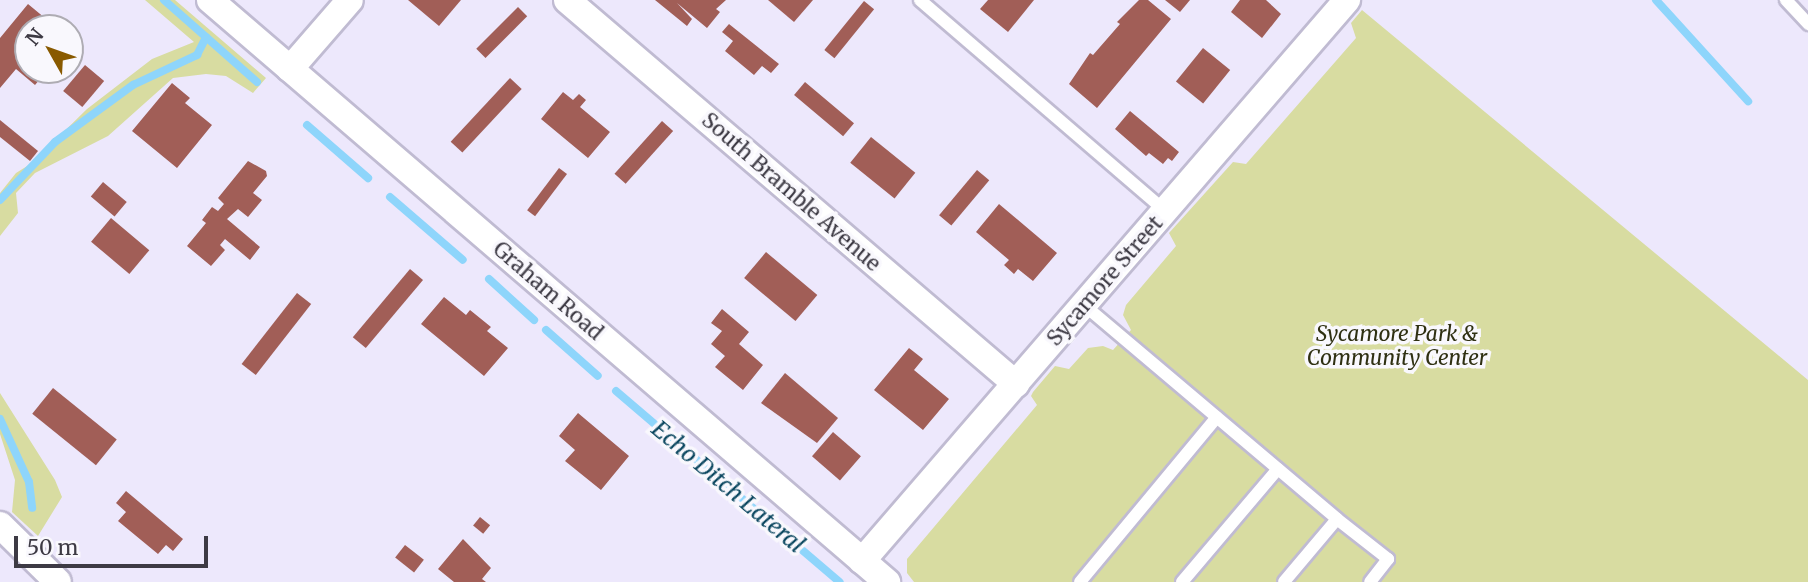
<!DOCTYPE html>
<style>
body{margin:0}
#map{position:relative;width:1808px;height:582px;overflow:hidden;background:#ede8fc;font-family:Merriweather,serif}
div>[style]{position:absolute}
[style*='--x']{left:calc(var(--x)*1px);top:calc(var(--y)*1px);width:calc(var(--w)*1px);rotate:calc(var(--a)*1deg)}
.green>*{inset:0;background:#d8dca1}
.stream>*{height:8px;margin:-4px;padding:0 4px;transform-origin:4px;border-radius:4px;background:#8ed5fb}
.building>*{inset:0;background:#a15e57;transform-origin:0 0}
.roads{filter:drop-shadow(2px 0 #c0bbd2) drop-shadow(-2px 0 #c0bbd2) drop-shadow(0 2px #c0bbd2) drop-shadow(0 -2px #c0bbd2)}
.lane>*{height:12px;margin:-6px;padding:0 6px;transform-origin:6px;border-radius:6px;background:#fff}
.street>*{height:26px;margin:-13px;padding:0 13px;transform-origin:13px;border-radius:13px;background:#fff}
span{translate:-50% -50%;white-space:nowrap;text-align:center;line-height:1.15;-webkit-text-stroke:7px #f9f8fd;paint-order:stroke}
.street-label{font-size:21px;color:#3d3a44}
.park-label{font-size:21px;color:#2f3012;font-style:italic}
.water-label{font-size:23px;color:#0a465f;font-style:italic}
.north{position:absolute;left:14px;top:14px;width:70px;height:70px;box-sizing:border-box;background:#f9f8fd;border:2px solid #aeacb3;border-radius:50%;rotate:310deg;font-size:19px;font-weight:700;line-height:28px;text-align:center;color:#3d3a44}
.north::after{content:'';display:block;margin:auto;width:24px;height:32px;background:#895a00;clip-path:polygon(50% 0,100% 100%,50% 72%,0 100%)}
.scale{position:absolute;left:14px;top:536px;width:194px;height:32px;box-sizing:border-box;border:4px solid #3d3a44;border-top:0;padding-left:9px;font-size:21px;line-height:24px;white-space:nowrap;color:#3d3a44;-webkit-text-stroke:5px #f9f8fd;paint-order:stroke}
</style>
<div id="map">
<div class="green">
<div style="clip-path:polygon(145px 0,175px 0,266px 78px,253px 93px,226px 76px,206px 74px,173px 78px,108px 136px,35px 173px,16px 193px,18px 213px,0 236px,0 193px,16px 173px,32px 163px,87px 109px,152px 59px,194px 42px)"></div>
<div style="clip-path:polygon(1362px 10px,1808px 380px,1808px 582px,914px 582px,907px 573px,907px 559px,1037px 405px,1031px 396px,1033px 392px,1055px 366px,1069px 369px,1088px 348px,1103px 346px,1113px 350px,1131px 330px,1123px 315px,1126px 305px,1176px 246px,1169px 233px,1233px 162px,1246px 164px,1356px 38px,1351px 23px)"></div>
<div style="clip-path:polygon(0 393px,55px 480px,62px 497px,38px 536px,12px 512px,15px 480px,0 434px)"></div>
</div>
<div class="stream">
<div style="--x:164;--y:0;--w:124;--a:41.4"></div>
<div style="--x:1656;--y:0;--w:137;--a:47.7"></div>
<div style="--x:307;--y:125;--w:81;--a:41"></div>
<div style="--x:390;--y:197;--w:96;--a:40.8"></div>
<div style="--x:0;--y:200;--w:80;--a:-46.5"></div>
<div style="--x:55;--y:142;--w:97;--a:-36.2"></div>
<div style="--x:133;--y:85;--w:71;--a:-25.1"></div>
<div style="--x:197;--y:55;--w:20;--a:-63"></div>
<div style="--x:489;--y:279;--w:61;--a:42.3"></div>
<div style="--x:546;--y:330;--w:69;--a:41.5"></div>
<div style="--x:616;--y:391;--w:294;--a:40.5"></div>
<div style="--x:0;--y:419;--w:69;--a:65.3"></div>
<div style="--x:29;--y:482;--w:26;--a:83"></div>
</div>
<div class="building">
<div style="clip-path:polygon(408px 0,461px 0,439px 26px)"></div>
<div style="clip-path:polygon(655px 0,726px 0,716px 9px,720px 12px,707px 28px,677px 3px,692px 19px,687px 26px)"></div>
<div style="clip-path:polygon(768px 0,813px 0,794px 22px)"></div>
<div style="clip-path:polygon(988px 0,1034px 0,1008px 32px,980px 9px)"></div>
<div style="clip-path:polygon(1139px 0,1148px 0,1171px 19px,1097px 108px,1069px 84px,1090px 53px,1093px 55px,1120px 24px,1117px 22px)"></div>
<div style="clip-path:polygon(1165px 0,1190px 0,1180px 12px)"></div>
<div style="clip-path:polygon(1240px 0,1266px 0,1281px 14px,1262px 38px,1231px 12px)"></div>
<div style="left:864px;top:1px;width:13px;height:63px;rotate:39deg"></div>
<div style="clip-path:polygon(28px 4px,57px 28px,28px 28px,28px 70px,58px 70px,52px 77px,46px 72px,35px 85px,16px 69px,0 88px,0 38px)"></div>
<div style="left:518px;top:7px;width:13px;height:59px;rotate:45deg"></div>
<div style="clip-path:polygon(729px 24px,779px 64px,771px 73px,762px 66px,754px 75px,725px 51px,733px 41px,722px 32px)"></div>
<div style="left:1203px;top:48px;width:35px;height:43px;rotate:39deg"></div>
<div style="left:85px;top:65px;width:25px;height:34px;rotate:40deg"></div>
<div style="left:510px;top:78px;width:16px;height:87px;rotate:43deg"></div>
<div style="left:805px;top:82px;width:64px;height:17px;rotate:40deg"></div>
<div style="clip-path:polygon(172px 83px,190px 98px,185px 103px,212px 125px,177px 168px,132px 131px)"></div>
<div style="clip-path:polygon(563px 92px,573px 100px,579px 94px,586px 100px,580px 107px,610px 132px,588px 158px,541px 119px)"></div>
<div style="clip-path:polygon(1130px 111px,1179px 152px,1172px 161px,1168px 158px,1163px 164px,1149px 153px,1146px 156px,1115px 129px)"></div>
<div style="clip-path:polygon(0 120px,38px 151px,30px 161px,0 137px)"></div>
<div style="left:662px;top:121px;width:15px;height:71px;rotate:42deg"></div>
<div style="left:871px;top:137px;width:57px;height:33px;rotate:39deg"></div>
<div style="clip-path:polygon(248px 161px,266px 171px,267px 176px,253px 193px,262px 200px,248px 217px,238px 209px,227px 219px,260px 247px,250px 260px,225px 239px,220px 245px,225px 250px,211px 266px,187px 246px,206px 223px,202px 220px,212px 207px,218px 211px,224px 204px,218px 198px)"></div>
<div style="left:559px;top:168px;width:10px;height:53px;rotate:37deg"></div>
<div style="left:977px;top:170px;width:16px;height:59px;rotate:40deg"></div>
<div style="left:103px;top:182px;width:31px;height:19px;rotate:40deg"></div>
<div style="clip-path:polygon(999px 204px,1057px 253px,1033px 281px,1018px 269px,1014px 274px,1004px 265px,1009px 260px,976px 232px)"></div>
<div style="left:111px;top:218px;width:50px;height:31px;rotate:40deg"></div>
<div style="left:766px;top:252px;width:67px;height:34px;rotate:40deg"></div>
<div style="left:410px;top:269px;width:17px;height:89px;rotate:40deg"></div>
<div style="left:297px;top:293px;width:18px;height:90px;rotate:38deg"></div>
<div style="clip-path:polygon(444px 297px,466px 315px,470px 310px,491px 327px,487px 331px,508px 348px,484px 376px,421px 324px)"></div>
<div style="clip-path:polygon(722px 309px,749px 332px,739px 344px,763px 365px,743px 390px,715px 367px,725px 356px,711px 344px,722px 331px,711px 323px)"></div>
<div style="clip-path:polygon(909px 348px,923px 359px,914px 370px,949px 399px,923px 430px,874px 390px)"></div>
<div style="clip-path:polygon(785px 373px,838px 418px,817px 443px,761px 403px)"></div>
<div style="left:53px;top:388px;width:82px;height:33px;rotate:39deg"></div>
<div style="clip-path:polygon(578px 413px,629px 456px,601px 490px,565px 461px,575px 450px,559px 436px)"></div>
<div style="left:833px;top:432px;width:37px;height:32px;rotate:41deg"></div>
<div style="clip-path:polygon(126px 491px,183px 539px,173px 551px,166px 545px,158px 554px,118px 521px,126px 512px,116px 503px)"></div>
<div style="left:480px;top:517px;width:13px;height:11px;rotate:39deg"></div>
<div style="clip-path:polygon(463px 539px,491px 568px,482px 579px,486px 582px,454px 582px,438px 569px)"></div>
<div style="left:405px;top:545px;width:24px;height:16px;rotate:38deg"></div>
</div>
<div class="roads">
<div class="lane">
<div style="--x:920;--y:0;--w:323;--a:40.7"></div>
<div style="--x:1786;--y:0;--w:33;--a:47"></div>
<div style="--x:1084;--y:305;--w:331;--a:40.2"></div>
<div style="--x:1337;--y:519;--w:82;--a:130.1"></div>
<div style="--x:1337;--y:519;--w:65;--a:38.1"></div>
<div style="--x:1388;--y:559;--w:29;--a:128"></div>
<div style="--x:1080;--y:582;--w:214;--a:-50.3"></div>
<div style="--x:1182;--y:582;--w:148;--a:-49.7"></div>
</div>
<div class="street">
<div style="--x:210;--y:0;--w:893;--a:40.68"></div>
<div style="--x:567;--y:0;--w:591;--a:40.54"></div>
<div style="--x:290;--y:69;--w:91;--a:-49"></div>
<div style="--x:0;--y:525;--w:81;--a:44.5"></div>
<div style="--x:862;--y:561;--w:742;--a:-49.16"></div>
</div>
</div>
<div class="street-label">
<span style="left:791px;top:192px;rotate:41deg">South Bramble Avenue</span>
<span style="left:1105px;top:281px;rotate:-49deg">Sycamore Street</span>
<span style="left:548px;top:291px;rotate:41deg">Graham Road</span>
</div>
<div class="park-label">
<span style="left:1397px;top:346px">Sycamore Park &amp;<br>Community Center</span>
</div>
<div class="water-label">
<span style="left:728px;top:487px;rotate:40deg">Echo Ditch Lateral</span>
</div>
<div class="north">N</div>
<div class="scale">50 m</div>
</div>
